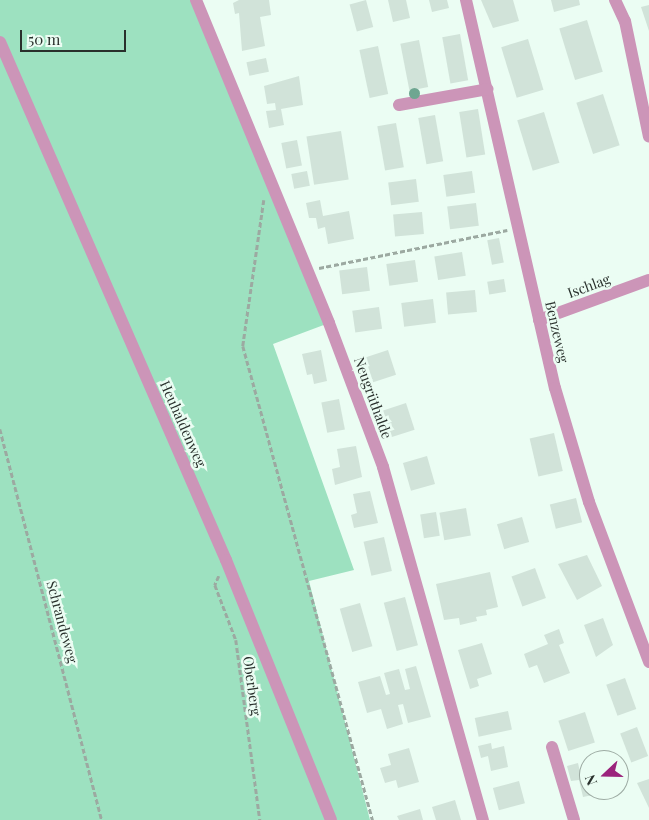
<!DOCTYPE html>
<meta charset="utf-8">
<style>
body{margin:0}
#map{position:relative;width:649px;height:820px;overflow:hidden;background:#ebfdf3;font-family:"Playfair Display",serif}
div>[style]{position:absolute}
[style*='--x']{left:calc(var(--x)*1px);top:calc(var(--y)*1px);width:calc(var(--w)*1px);rotate:calc(var(--a)*1deg)}
.green>*{inset:0;background:#9de1c0}
.building>*{inset:0;background:#d1e3d9;transform-origin:0 0}
.path>*{height:2.5px;margin-top:-1.25px;transform-origin:0;background:repeating-linear-gradient(90deg,#9ca9a1 0 5px,transparent 0 7.5px)}
.minor>*{height:12px;margin:-6px;padding:0 6px;transform-origin:6px;border-radius:6px;background:#cc95b8}
.trees>*{width:11px;height:11px;margin:-5.5px;border-radius:50%;background:#6fa691}
span{translate:-50% -50%;white-space:nowrap;text-align:center;line-height:1.15;-webkit-text-stroke:5px #ebfdf3;paint-order:stroke}
.street-label{font-size:14px;color:#29302c}
.north{position:absolute;left:579px;top:750px;width:50px;height:50px;box-sizing:border-box;background:#ebfdf3;border:1px solid #9daba3;border-radius:50%;rotate:249deg;font-size:14px;font-weight:700;line-height:20px;text-align:center;color:#29302c}
.north::after{content:'';display:block;margin:auto;width:18px;height:22px;background:#9b237c;clip-path:polygon(50% 0,100% 100%,50% 72%,0 100%)}
.scale{position:absolute;left:20px;top:30px;width:106px;height:22px;box-sizing:border-box;border:2px solid #29302c;border-top:0;padding-left:6px;font-size:15px;line-height:18px;white-space:nowrap;color:#29302c;-webkit-text-stroke:4px #ebfdf3;paint-order:stroke}
</style>
<div id="map">
<div class="green">
<div style="clip-path:polygon(0 0,196px 0,329px 323px,273px 344px,354px 570px,309px 581px,370px 820px,0 820px)"></div>
</div>
<div class="building">
<div style="clip-path:polygon(239px 0,269px 0,271px 15px,260px 17px,265px 46px,242px 51px,239px 13px,235px 14px,233px 3px)"></div>
<div style="left:366px;top:0;width:28px;height:17px;rotate:75deg"></div>
<div style="clip-path:polygon(388px 0,406px 0,410px 18px,393px 22px)"></div>
<div style="clip-path:polygon(429px 0,447px 0,449px 8px,432px 12px)"></div>
<div style="clip-path:polygon(481px 0,513px 0,519px 21px,493px 28px)"></div>
<div style="clip-path:polygon(551px 0,579px 0,580px 5px,554px 12px)"></div>
<div style="clip-path:polygon(649px 5px,649px 31px,641px 7px)"></div>
<div style="left:587px;top:20px;width:54px;height:29px;rotate:73deg"></div>
<div style="left:460px;top:34px;width:47px;height:18px;rotate:80deg"></div>
<div style="left:528px;top:39px;width:53px;height:28px;rotate:73deg"></div>
<div style="left:419px;top:40px;width:48px;height:19px;rotate:79deg"></div>
<div style="left:378px;top:46px;width:49px;height:19px;rotate:78deg"></div>
<div style="left:266px;top:58px;width:14px;height:20px;rotate:78deg"></div>
<div style="clip-path:polygon(299px 76px,303px 105px,281px 109px,284px 125px,269px 128px,266px 111px,276px 110px,275px 103px,267px 104px,264px 86px)"></div>
<div style="left:603px;top:94px;width:54px;height:28px;rotate:72deg"></div>
<div style="left:478px;top:109px;width:46px;height:19px;rotate:81deg"></div>
<div style="left:544px;top:112px;width:53px;height:28px;rotate:73deg"></div>
<div style="left:435px;top:115px;width:47px;height:17px;rotate:80deg"></div>
<div style="left:396px;top:123px;width:45px;height:19px;rotate:80deg"></div>
<div style="left:341px;top:131px;width:49px;height:35px;rotate:81deg"></div>
<div style="left:297px;top:140px;width:26px;height:16px;rotate:79deg"></div>
<div style="left:307px;top:171px;width:15px;height:16px;rotate:79deg"></div>
<div style="left:472px;top:171px;width:22px;height:29px;rotate:82deg"></div>
<div style="left:416px;top:179px;width:23px;height:28px;rotate:83deg"></div>
<div style="clip-path:polygon(320px 200px,323px 216px,349px 211px,354px 239px,328px 244px,325px 227px,318px 229px,316px 218px,309px 218px,306px 203px)"></div>
<div style="left:476px;top:203px;width:23px;height:29px;rotate:83deg"></div>
<div style="left:422px;top:212px;width:22px;height:29px;rotate:85deg"></div>
<div style="left:499px;top:238px;width:25px;height:12px;rotate:79deg"></div>
<div style="left:462px;top:252px;width:24px;height:28px;rotate:81deg"></div>
<div style="left:415px;top:260px;width:22px;height:29px;rotate:82deg"></div>
<div style="left:367px;top:267px;width:24px;height:28px;rotate:83deg"></div>
<div style="left:504px;top:279px;width:13px;height:17px;rotate:81deg"></div>
<div style="left:475px;top:290px;width:22px;height:29px;rotate:85deg"></div>
<div style="left:433px;top:299px;width:24px;height:32px;rotate:83deg"></div>
<div style="left:379px;top:307px;width:22px;height:27px;rotate:82deg"></div>
<div style="clip-path:polygon(321px 350px,327px 381px,314px 384px,312px 374px,307px 375px,302px 354px)"></div>
<div style="left:388px;top:350px;width:26px;height:24px;rotate:72deg"></div>
<div style="left:339px;top:399px;width:31px;height:18px;rotate:79deg"></div>
<div style="left:406px;top:403px;width:28px;height:24px;rotate:72deg"></div>
<div style="left:554px;top:433px;width:39px;height:25px;rotate:77deg"></div>
<div style="clip-path:polygon(356px 446px,362px 477px,335px 485px,332px 469px,340px 467px,337px 449px)"></div>
<div style="left:427px;top:456px;width:29px;height:25px;rotate:74deg"></div>
<div style="clip-path:polygon(370px 491px,378px 523px,354px 528px,351px 515px,357px 513px,353px 494px)"></div>
<div style="left:576px;top:498px;width:25px;height:27px;rotate:76deg"></div>
<div style="left:466px;top:508px;width:28px;height:27px;rotate:80deg"></div>
<div style="left:436px;top:512px;width:24px;height:16px;rotate:81deg"></div>
<div style="left:522px;top:517px;width:26px;height:26px;rotate:74deg"></div>
<div style="left:384px;top:537px;width:35px;height:21px;rotate:77deg"></div>
<div style="clip-path:polygon(587px 555px,602px 586px,577px 600px,558px 564px)"></div>
<div style="left:535px;top:568px;width:32px;height:25px;rotate:70deg"></div>
<div style="clip-path:polygon(490px 572px,498px 607px,486px 610px,487px 615px,476px 617px,477px 621px,460px 625px,459px 618px,444px 620px,436px 584px)"></div>
<div style="left:405px;top:597px;width:50px;height:22px;rotate:75deg"></div>
<div style="left:360px;top:603px;width:45px;height:21px;rotate:74deg"></div>
<div style="clip-path:polygon(603px 618px,613px 645px,596px 657px,584px 625px)"></div>
<div style="clip-path:polygon(559px 629px,564px 643px,559px 645px,570px 673px,544px 683px,537px 665px,529px 668px,524px 654px,548px 644px,544px 635px)"></div>
<div style="clip-path:polygon(482px 643px,492px 674px,477px 679px,479px 686px,470px 689px,458px 650px)"></div>
<div style="clip-path:polygon(416px 666px,431px 717px,408px 723px,403px 704px,398px 705px,403px 724px,387px 729px,381px 709px,367px 713px,358px 682px,380px 676px,386px 695px,390px 694px,384px 673px,399px 669px,405px 690px,410px 689px,405px 669px)"></div>
<div style="left:625px;top:678px;width:33px;height:20px;rotate:70deg"></div>
<div style="left:508px;top:711px;width:19px;height:34px;rotate:78deg"></div>
<div style="left:585px;top:712px;width:32px;height:28px;rotate:72deg"></div>
<div style="left:637px;top:727px;width:31px;height:18px;rotate:69deg"></div>
<div style="clip-path:polygon(491px 743px,492px 749px,504px 746px,508px 767px,491px 771px,488px 756px,481px 758px,478px 746px)"></div>
<div style="clip-path:polygon(409px 748px,419px 782px,398px 788px,396px 780px,385px 783px,380px 768px,391px 765px,388px 754px)"></div>
<div style="clip-path:polygon(578px 763px,580px 772px,589px 769px,589px 790px,603px 793px,583px 797px,579px 780px,571px 781px,567px 766px)"></div>
<div style="clip-path:polygon(649px 779px,649px 808px,637px 783px)"></div>
<div style="left:519px;top:781px;width:23px;height:27px;rotate:75deg"></div>
<div style="clip-path:polygon(455px 800px,461px 820px,436px 820px,432px 807px)"></div>
<div style="clip-path:polygon(420px 809px,423px 820px,399px 820px,397px 816px)"></div>
</div>
<div class="path">
<div style="--x:264;--y:200;--w:148;--a:98.2"></div>
<div style="--x:243;--y:346;--w:492;--a:74.7"></div>
<div style="--x:319;--y:268;--w:192;--a:-11.4"></div>
<div style="--x:0;--y:429;--w:404;--a:75.4"></div>
<div style="--x:219;--y:576;--w:10;--a:114"></div>
<div style="--x:215;--y:585;--w:59;--a:69.1"></div>
<div style="--x:236;--y:640;--w:182;--a:82.4"></div>
</div>
<div class="minor">
<div style="--x:196;--y:0;--w:349;--a:67.6"></div>
<div style="--x:329;--y:323;--w:154;--a:69.4"></div>
<div style="--x:383;--y:467;--w:367;--a:74.2"></div>
<div style="--x:466;--y:0;--w:398;--a:77.1"></div>
<div style="--x:555;--y:388;--w:119;--a:73.4"></div>
<div style="--x:589;--y:502;--w:171;--a:69.4"></div>
<div style="--x:615;--y:0;--w:23;--a:65"></div>
<div style="--x:625;--y:21;--w:118;--a:78.3"></div>
<div style="--x:0;--y:42;--w:565;--a:66.43"></div>
<div style="--x:226;--y:560;--w:280;--a:68"></div>
<div style="--x:399;--y:105;--w:90;--a:-10.2"></div>
<div style="--x:539;--y:320;--w:117;--a:-20"></div>
<div style="--x:552;--y:747;--w:76;--a:73.2"></div>
</div>
<div class="trees">
<div style="left:414px;top:93px"></div>
</div>
<div class="street-label">
<span style="left:589px;top:286px;rotate:-20deg">Ischlag</span>
<span style="left:557px;top:332px;rotate:77deg">Benzeweg</span>
<span style="left:373px;top:398px;rotate:70deg">Neugrüthalde</span>
<span style="left:183px;top:424px;rotate:66deg">Heuhaldenweg</span>
<span style="left:62px;top:622px;rotate:75deg">Schrandeweg</span>
<span style="left:252px;top:686px;rotate:82deg">Oberberg</span>
</div>
<div class="north">N</div>
<div class="scale">50 m</div>
</div>
